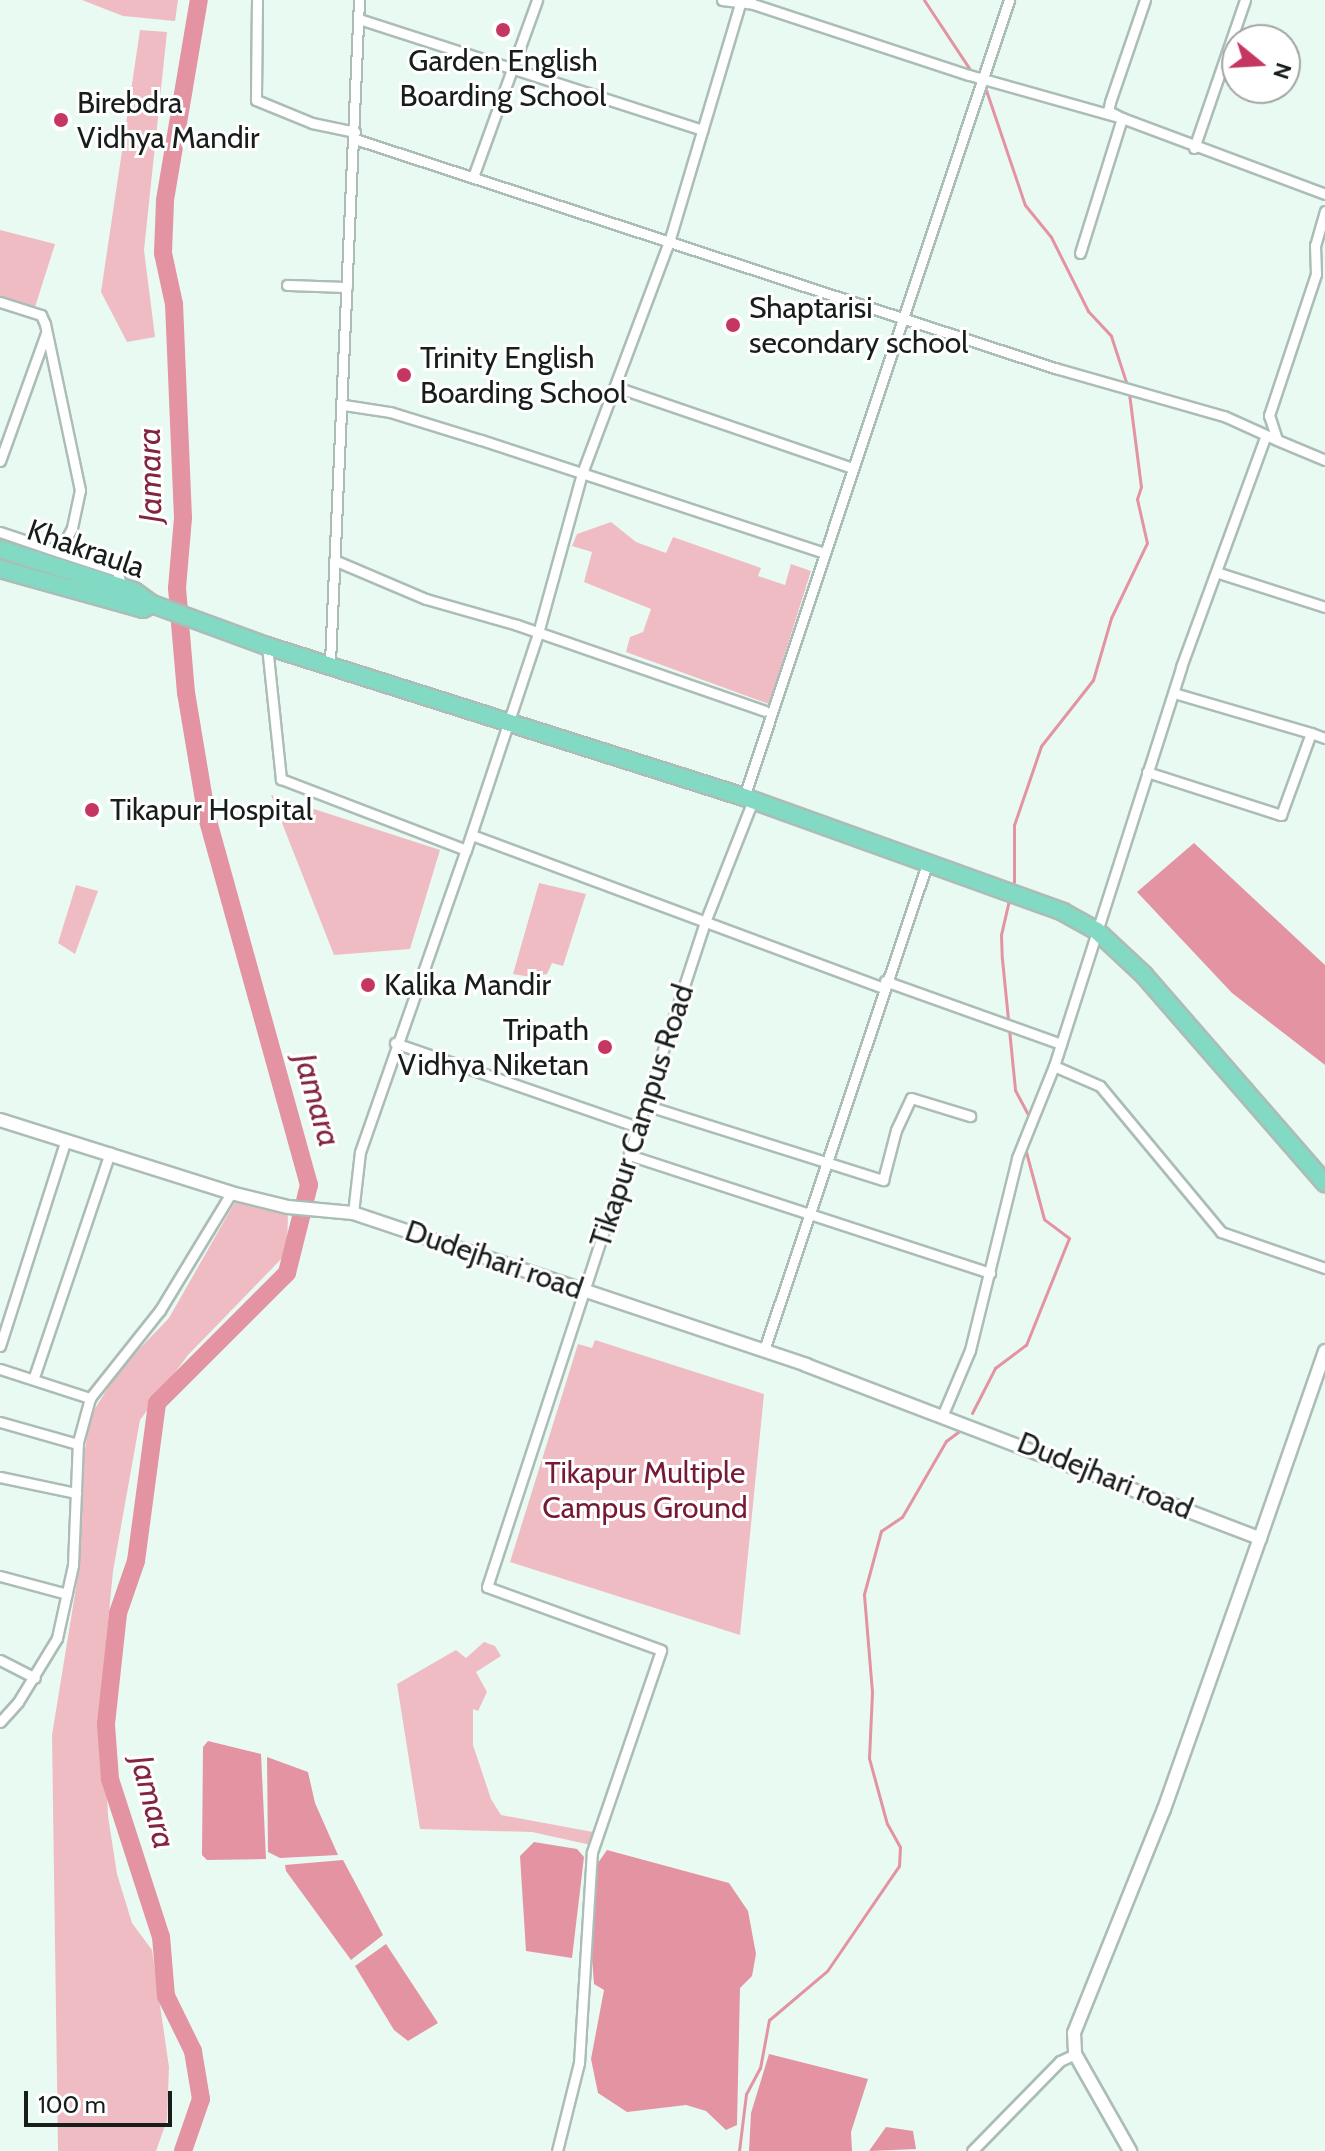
<!DOCTYPE html>
<style>
body{margin:0}
#map{position:relative;width:1325px;height:2151px;overflow:hidden;background:#e9faf3;font-family:Cabin,sans-serif}
div>[style]{position:absolute}
[style*='--x']{left:calc(var(--x)*1px);top:calc(var(--y)*1px);width:calc(var(--w)*1px);rotate:calc(var(--a)*1deg)}
.green>*{inset:0;background:#f0bcc4}
.water>*{inset:0;background:#e393a2}
.stream>*{height:3px;margin:-1.5px;padding:0 1.5px;transform-origin:1.5px;border-radius:1.5px;background:#e393a2}
.river>*{height:18px;margin:-9px;padding:0 9px;transform-origin:9px;border-radius:9px;background:#e393a2}
.roads{filter:drop-shadow(2px 0 #acbcb6) drop-shadow(-2px 0 #acbcb6) drop-shadow(0 2px #acbcb6) drop-shadow(0 -2px #acbcb6)}
.minor>*{height:9px;margin:-4.5px;padding:0 4.5px;transform-origin:4.5px;border-radius:4.5px;background:#fff}
.tertiary>*{height:12px;margin:-6px;padding:0 6px;transform-origin:6px;border-radius:6px;background:#fff}
.primary>*{height:16px;margin:-8px;padding:0 8px;transform-origin:8px;border-radius:8px;background:#83dac4}
.dots>*{width:22px;height:22px;translate:-50% -50%;box-sizing:border-box;border:4px solid #fff;border-radius:50%}
span{translate:-50% -50%;white-space:nowrap;text-align:center;line-height:1.15;-webkit-text-stroke:6px #fff;paint-order:stroke}
.poi-label{font-size:30px;color:#171d1b}
.left{translate:0 -50%;text-align:left}
.right{translate:-100% -50%;text-align:right}
.street-label{font-size:30px;color:#171d1b}
.park-label{font-size:30px;color:#761935}
.water-label{font-size:32px;color:#832540;font-style:italic}
.north{position:absolute;left:1221px;top:24px;width:80px;height:80px;box-sizing:border-box;background:#fff;border:2px solid #a2a5a4;border-radius:50%;rotate:108deg;font-size:22px;font-weight:700;line-height:32px;text-align:center;color:#171d1b}
.north::after{content:'';display:block;margin:auto;width:28px;height:36px;background:#c53761;clip-path:polygon(50% 0,100% 100%,50% 72%,0 100%)}
.scale{position:absolute;left:24px;top:2091px;width:148px;height:36px;box-sizing:border-box;border:4px solid #171d1b;border-top:0;padding-left:10px;font-size:24px;line-height:28px;white-space:nowrap;color:#171d1b;-webkit-text-stroke:6px #fff;paint-order:stroke}
</style>
<div id="map">
<div class="green">
<div style="clip-path:polygon(82px 0,178px 0,175px 21px,123px 16px)"></div>
<div style="clip-path:polygon(140px 30px,167px 32px,144px 250px,155px 337px,127px 342px,101px 292px)"></div>
<div style="clip-path:polygon(0 230px,55px 244px,35px 307px,0 296px)"></div>
<div style="clip-path:polygon(611px 522px,636px 542px,666px 553px,673px 537px,761px 568px,758px 576px,785px 585px,791px 564px,811px 571px,769px 704px,626px 652px,630px 637px,643px 632px,651px 609px,584px 582px,592px 552px,572px 546px,577px 534px)"></div>
<div style="clip-path:polygon(271px 795px,440px 850px,410px 949px,334px 955px)"></div>
<div style="clip-path:polygon(539px 883px,586px 894px,563px 966px,552px 963px,547px 974px,531px 977px,513px 974px)"></div>
<div style="clip-path:polygon(76px 885px,98px 891px,75px 954px,58px 943px)"></div>
<div style="clip-path:polygon(235px 1202px,288px 1211px,287px 1253px,188px 1355px,140px 1420px,113px 1571px,102px 1686px,108px 1816px,117px 1874px,132px 1923px,152px 1950px,169px 2067px,167px 2120px,156px 2151px,58px 2151px,52px 1735px,80px 1563px,82px 1466px,91px 1415px,119px 1370px,169px 1318px)"></div>
<div style="clip-path:polygon(595px 1340px,764px 1394px,740px 1635px,510px 1562px,578px 1344px,592px 1348px)"></div>
<div style="clip-path:polygon(484px 1642px,495px 1646px,501px 1656px,476px 1672px,487px 1692px,478px 1711px,473px 1709px,473px 1745px,491px 1799px,501px 1815px,593px 1832px,591px 1845px,532px 1832px,420px 1829px,397px 1684px,456px 1650px,466px 1658px)"></div>
</div>
<div class="water">
<div style="clip-path:polygon(1194px 843px,1325px 965px,1325px 1065px,1232px 993px,1137px 892px)"></div>
<div style="clip-path:polygon(208px 1741px,261px 1754px,266px 1859px,207px 1860px,202px 1855px,203px 1747px)"></div>
<div style="clip-path:polygon(267px 1757px,308px 1772px,315px 1803px,338px 1855px,280px 1858px,268px 1852px)"></div>
<div style="clip-path:polygon(534px 1842px,577px 1849px,584px 1857px,572px 1958px,526px 1951px,520px 1856px)"></div>
<div style="clip-path:polygon(607px 1850px,729px 1883px,748px 1911px,756px 1954px,752px 1976px,740px 1988px,737px 2125px,726px 2130px,706px 2111px,686px 2105px,627px 2112px,598px 2093px,591px 2059px,604px 1990px,594px 1984px,590px 1932px,598px 1863px)"></div>
<div style="clip-path:polygon(343px 1860px,383px 1935px,351px 1960px,286px 1871px,285px 1865px)"></div>
<div style="clip-path:polygon(386px 1944px,438px 2023px,408px 2041px,394px 2030px,355px 1966px)"></div>
<div style="clip-path:polygon(769px 2054px,868px 2079px,851px 2132px,852px 2151px,749px 2151px,751px 2113px)"></div>
<div style="clip-path:polygon(886px 2127px,913px 2131px,916px 2149px,869px 2151px)"></div>
</div>
<div class="stream">
<div style="--x:924;--y:0;--w:82;--a:56.5"></div>
<div style="--x:986;--y:90;--w:121;--a:71.3"></div>
<div style="--x:1025;--y:205;--w:41;--a:50.9"></div>
<div style="--x:1051;--y:237;--w:83;--a:63.4"></div>
<div style="--x:1088;--y:311;--w:34;--a:47"></div>
<div style="--x:1111;--y:336;--w:48;--a:71.9"></div>
<div style="--x:1014;--y:882;--w:57;--a:-90"></div>
<div style="--x:1014;--y:825;--w:83;--a:-71.1"></div>
<div style="--x:1041;--y:746;--w:84;--a:-51.8"></div>
<div style="--x:1093;--y:680;--w:65;--a:-73.8"></div>
<div style="--x:1111;--y:618;--w:83;--a:-64.4"></div>
<div style="--x:1147;--y:543;--w:45;--a:-102.8"></div>
<div style="--x:1137;--y:499;--w:13;--a:-72"></div>
<div style="--x:1141;--y:487;--w:95;--a:-97.3"></div>
<div style="--x:1009;--y:900;--w:36;--a:103"></div>
<div style="--x:1001;--y:935;--w:24;--a:88"></div>
<div style="--x:1002;--y:959;--w:132;--a:84.3"></div>
<div style="--x:1015;--y:1090;--w:32;--a:62"></div>
<div style="--x:972;--y:1413;--w:51;--a:-62.9"></div>
<div style="--x:995;--y:1368;--w:39;--a:-37"></div>
<div style="--x:1026;--y:1345;--w:115;--a:-68.1"></div>
<div style="--x:1069;--y:1238;--w:31;--a:-143"></div>
<div style="--x:1044;--y:1219;--w:73;--a:-105"></div>
<div style="--x:739;--y:2151;--w:57;--a:-83"></div>
<div style="--x:746;--y:2094;--w:30;--a:-62"></div>
<div style="--x:760;--y:2068;--w:49;--a:-79.4"></div>
<div style="--x:769;--y:2020;--w:76;--a:-40.2"></div>
<div style="--x:827;--y:1971;--w:127;--a:-55.6"></div>
<div style="--x:899;--y:1866;--w:19;--a:-87"></div>
<div style="--x:900;--y:1847;--w:26;--a:-119"></div>
<div style="--x:887;--y:1824;--w:68;--a:-105.3"></div>
<div style="--x:869;--y:1758;--w:66;--a:-87.4"></div>
<div style="--x:872;--y:1692;--w:98;--a:-94.7"></div>
<div style="--x:864;--y:1594;--w:65;--a:-74.9"></div>
<div style="--x:881;--y:1531;--w:25;--a:-34"></div>
<div style="--x:902;--y:1517;--w:88;--a:-59.9"></div>
<div style="--x:946;--y:1441;--w:20;--a:-37"></div>
</div>
<div class="river">
<div style="--x:183;--y:2151;--w:55;--a:-70.9"></div>
<div style="--x:201;--y:2099;--w:49;--a:-99.5"></div>
<div style="--x:193;--y:2051;--w:61;--a:-116.1"></div>
<div style="--x:166;--y:1996;--w:59;--a:-94.8"></div>
<div style="--x:161;--y:1937;--w:166;--a:-107.9"></div>
<div style="--x:110;--y:1779;--w:55;--a:-94.2"></div>
<div style="--x:106;--y:1724;--w:112;--a:-83.8"></div>
<div style="--x:118;--y:1613;--w:55;--a:-70.9"></div>
<div style="--x:136;--y:1561;--w:159;--a:-82.4"></div>
<div style="--x:157;--y:1403;--w:184;--a:-45"></div>
<div style="--x:287;--y:1273;--w:91;--a:-76"></div>
<div style="--x:309;--y:1185;--w:381;--a:-105.5"></div>
<div style="--x:207;--y:818;--w:127;--a:-99.5"></div>
<div style="--x:186;--y:693;--w:105;--a:-94.9"></div>
<div style="--x:177;--y:588;--w:70;--a:-85.1"></div>
<div style="--x:183;--y:518;--w:214;--a:-92.4"></div>
<div style="--x:174;--y:304;--w:52;--a:-102.2"></div>
<div style="--x:163;--y:253;--w:53;--a:-87.8"></div>
<div style="--x:165;--y:200;--w:203;--a:-80.4"></div>
</div>
<div class="roads">
<div class="minor">
<div style="--x:257;--y:0;--w:100;--a:90.6"></div>
<div style="--x:256;--y:100;--w:61;--a:22.3"></div>
<div style="--x:312;--y:123;--w:44;--a:11.8"></div>
<div style="--x:722;--y:0;--w:31;--a:7"></div>
<div style="--x:753;--y:4;--w:227;--a:18.2"></div>
<div style="--x:969;--y:75;--w:159;--a:15.7"></div>
<div style="--x:1122;--y:118;--w:217;--a:20.5"></div>
<div style="--x:359;--y:19;--w:361;--a:17.9"></div>
<div style="--x:355;--y:139;--w:737;--a:18.12"></div>
<div style="--x:1055;--y:368;--w:176;--a:15.9"></div>
<div style="--x:1224;--y:416;--w:58;--a:24.4"></div>
<div style="--x:1194;--y:148;--w:157;--a:-71"></div>
<div style="--x:473;--y:177;--w:188;--a:-70.1"></div>
<div style="--x:1325;--y:211;--w:35;--a:106"></div>
<div style="--x:1315;--y:245;--w:29;--a:88"></div>
<div style="--x:1316;--y:274;--w:149;--a:108.4"></div>
<div style="--x:1269;--y:415;--w:26;--a:72"></div>
<div style="--x:1277;--y:440;--w:52;--a:22.6"></div>
<div style="--x:1080;--y:253;--w:141;--a:-72.7"></div>
<div style="--x:1122;--y:118;--w:16;--a:-153"></div>
<div style="--x:1108;--y:111;--w:9;--a:-77"></div>
<div style="--x:1110;--y:102;--w:108;--a:-71.1"></div>
<div style="--x:287;--y:285;--w:60;--a:1.9"></div>
<div style="--x:0;--y:302;--w:43;--a:17.6"></div>
<div style="--x:41;--y:315;--w:10;--a:66"></div>
<div style="--x:45;--y:324;--w:170;--a:78.1"></div>
<div style="--x:80;--y:490;--w:39;--a:102"></div>
<div style="--x:72;--y:528;--w:27;--a:118"></div>
<div style="--x:59;--y:552;--w:61;--a:18.1"></div>
<div style="--x:117;--y:571;--w:17;--a:73"></div>
<div style="--x:616;--y:387;--w:250;--a:18.9"></div>
<div style="--x:344;--y:405;--w:47;--a:8.7"></div>
<div style="--x:390;--y:412;--w:95;--a:17.1"></div>
<div style="--x:481;--y:440;--w:362;--a:18.2"></div>
<div style="--x:0;--y:461;--w:136;--a:-70.2"></div>
<div style="--x:0;--y:532;--w:62;--a:18.7"></div>
<div style="--x:334;--y:560;--w:100;--a:23"></div>
<div style="--x:426;--y:599;--w:95;--a:15.9"></div>
<div style="--x:517;--y:625;--w:262;--a:19.1"></div>
<div style="--x:1219;--y:573;--w:111;--a:17.8"></div>
<div style="--x:267;--y:646;--w:134;--a:84"></div>
<div style="--x:281;--y:779;--w:198;--a:21"></div>
<div style="--x:466;--y:850;--w:229;--a:-71.6"></div>
<div style="--x:538;--y:633;--w:166;--a:-74.6"></div>
<div style="--x:582;--y:473;--w:247;--a:-69.4"></div>
<div style="--x:669;--y:242;--w:252;--a:-73.4"></div>
<div style="--x:330;--y:662;--w:663;--a:-87.49"></div>
<div style="--x:1174;--y:693;--w:143;--a:16.3"></div>
<div style="--x:1147;--y:772;--w:141;--a:17.8"></div>
<div style="--x:1281;--y:815;--w:87;--a:-69.9"></div>
<div style="--x:1311;--y:733;--w:15;--a:20"></div>
<div style="--x:744;--y:797;--w:840;--a:-71.61"></div>
<div style="--x:472;--y:835;--w:436;--a:20.4"></div>
<div style="--x:885;--y:981;--w:187;--a:19.7"></div>
<div style="--x:395;--y:1043;--w:257;--a:19.1"></div>
<div style="--x:1054;--y:1066;--w:50;--a:23.5"></div>
<div style="--x:1100;--y:1086;--w:190;--a:50.3"></div>
<div style="--x:1221;--y:1232;--w:110;--a:19.1"></div>
<div style="--x:645;--y:1105;--w:250;--a:17.5"></div>
<div style="--x:883;--y:1180;--w:52;--a:-75.4"></div>
<div style="--x:896;--y:1130;--w:35;--a:-65"></div>
<div style="--x:911;--y:1098;--w:62;--a:17"></div>
<div style="--x:629;--y:1155;--w:380;--a:18.1"></div>
<div style="--x:353;--y:1213;--w:61;--a:-83.5"></div>
<div style="--x:360;--y:1152;--w:320;--a:-70.7"></div>
<div style="--x:0;--y:1346;--w:217;--a:-72.3"></div>
<div style="--x:764;--y:1350;--w:516;--a:-71.46"></div>
<div style="--x:0;--y:1369;--w:95;--a:17.9"></div>
<div style="--x:34;--y:1377;--w:237;--a:-71.3"></div>
<div style="--x:943;--y:1414;--w:69;--a:-67.1"></div>
<div style="--x:970;--y:1350;--w:198;--a:-76.2"></div>
<div style="--x:1017;--y:1158;--w:99;--a:-68.1"></div>
<div style="--x:1054;--y:1066;--w:419;--a:-72.3"></div>
<div style="--x:1181;--y:667;--w:245;--a:-69.9"></div>
<div style="--x:0;--y:1422;--w:81;--a:15.8"></div>
<div style="--x:0;--y:1477;--w:78;--a:11.9"></div>
<div style="--x:0;--y:1576;--w:69;--a:15"></div>
<div style="--x:0;--y:1660;--w:39;--a:27"></div>
<div style="--x:0;--y:1722;--w:27;--a:-48"></div>
<div style="--x:18;--y:1702;--w:75;--a:-58.6"></div>
<div style="--x:57;--y:1638;--w:75;--a:-77.6"></div>
<div style="--x:73;--y:1565;--w:123;--a:-87.7"></div>
<div style="--x:78;--y:1442;--w:46;--a:-74.7"></div>
<div style="--x:90;--y:1398;--w:112;--a:-51.5"></div>
<div style="--x:160;--y:1310;--w:137;--a:-58.7"></div>
<div style="--x:557;--y:2151;--w:91;--a:-76"></div>
<div style="--x:579;--y:2063;--w:211;--a:-86.5"></div>
<div style="--x:592;--y:1852;--w:213;--a:-71.1"></div>
<div style="--x:661;--y:1650;--w:185;--a:-160.1"></div>
<div style="--x:487;--y:1587;--w:700;--a:-71.85"></div>
<div style="--x:705;--y:922;--w:131;--a:-68.5"></div>
<div style="--x:972;--y:2151;--w:126;--a:-45.6"></div>
<div style="--x:1060;--y:2061;--w:17;--a:-25"></div>
</div>
<div class="tertiary">
<div style="--x:0;--y:1120;--w:242;--a:17.5"></div>
<div style="--x:231;--y:1193;--w:59;--a:13.8"></div>
<div style="--x:288;--y:1207;--w:65;--a:5.3"></div>
<div style="--x:353;--y:1213;--w:478;--a:18.5"></div>
<div style="--x:806;--y:1365;--w:486;--a:20.9"></div>
<div style="--x:1260;--y:1538;--w:288;--a:109.5"></div>
<div style="--x:1164;--y:1809;--w:241;--a:111.9"></div>
<div style="--x:1074;--y:2033;--w:21;--a:87"></div>
<div style="--x:1075;--y:2054;--w:112;--a:60.4"></div>
<div style="--x:1260;--y:1538;--w:198;--a:-70.8"></div>
</div>
<div class="primary">
<div style="--x:0;--y:549;--w:140;--a:17.4"></div>
<div style="--x:134;--y:591;--w:22;--a:36"></div>
<div style="--x:152;--y:604;--w:122;--a:20.1"></div>
<div style="--x:267;--y:646;--w:500;--a:17.57"></div>
<div style="--x:744;--y:797;--w:339;--a:19.8"></div>
<div style="--x:1063;--y:912;--w:39;--a:29"></div>
<div style="--x:1097;--y:931;--w:64;--a:43.1"></div>
<div style="--x:1144;--y:975;--w:276;--a:49"></div>
<div style="--x:0;--y:569;--w:148;--a:15.6"></div>
<div style="--x:143;--y:609;--w:10;--a:-29"></div>
</div>
</div>
<div class="dots">
<div style="left:503px;top:30px;background:#c53761"></div>
<div style="left:61px;top:120px;background:#c53761"></div>
<div style="left:733px;top:325px;background:#c53761"></div>
<div style="left:404px;top:375px;background:#c53761"></div>
<div style="left:92px;top:810px;background:#c53761"></div>
<div style="left:368px;top:985px;background:#c53761"></div>
<div style="left:605px;top:1047px;background:#c53761"></div>
</div>
<div class="poi-label">
<span style="left:503px;top:78px">Garden English<br>Boarding School</span>
<span class="left" style="left:77px;top:120px">Birebdra<br>Vidhya Mandir</span>
<span class="left" style="left:749px;top:325px">Shaptarisi<br>secondary school</span>
<span class="left" style="left:420px;top:375px">Trinity English<br>Boarding School</span>
<span class="left" style="left:110px;top:810px">Tikapur Hospital</span>
<span class="left" style="left:384px;top:985px">Kalika Mandir</span>
<span class="right" style="left:589px;top:1047px">Tripath<br>Vidhya Niketan</span>
</div>
<div class="street-label">
<span style="left:86px;top:549px;rotate:19deg">Khakraula</span>
<span style="left:642px;top:1116px;rotate:-72deg">Tikapur Campus Road</span>
<span style="left:494px;top:1260px;rotate:19deg">Dudejhari road</span>
<span style="left:1105px;top:1476px;rotate:22deg">Dudejhari road</span>
</div>
<div class="park-label">
<span style="left:645px;top:1490px">Tikapur Multiple<br>Campus Ground</span>
</div>
<div class="water-label">
<span style="left:150px;top:475px;rotate:-91deg">Jamara</span>
<span style="left:317px;top:1100px;rotate:74deg">Jamara</span>
<span style="left:153px;top:1802px;rotate:75deg">Jamara</span>
</div>
<div class="north">N</div>
<div class="scale">100 m</div>
</div>
